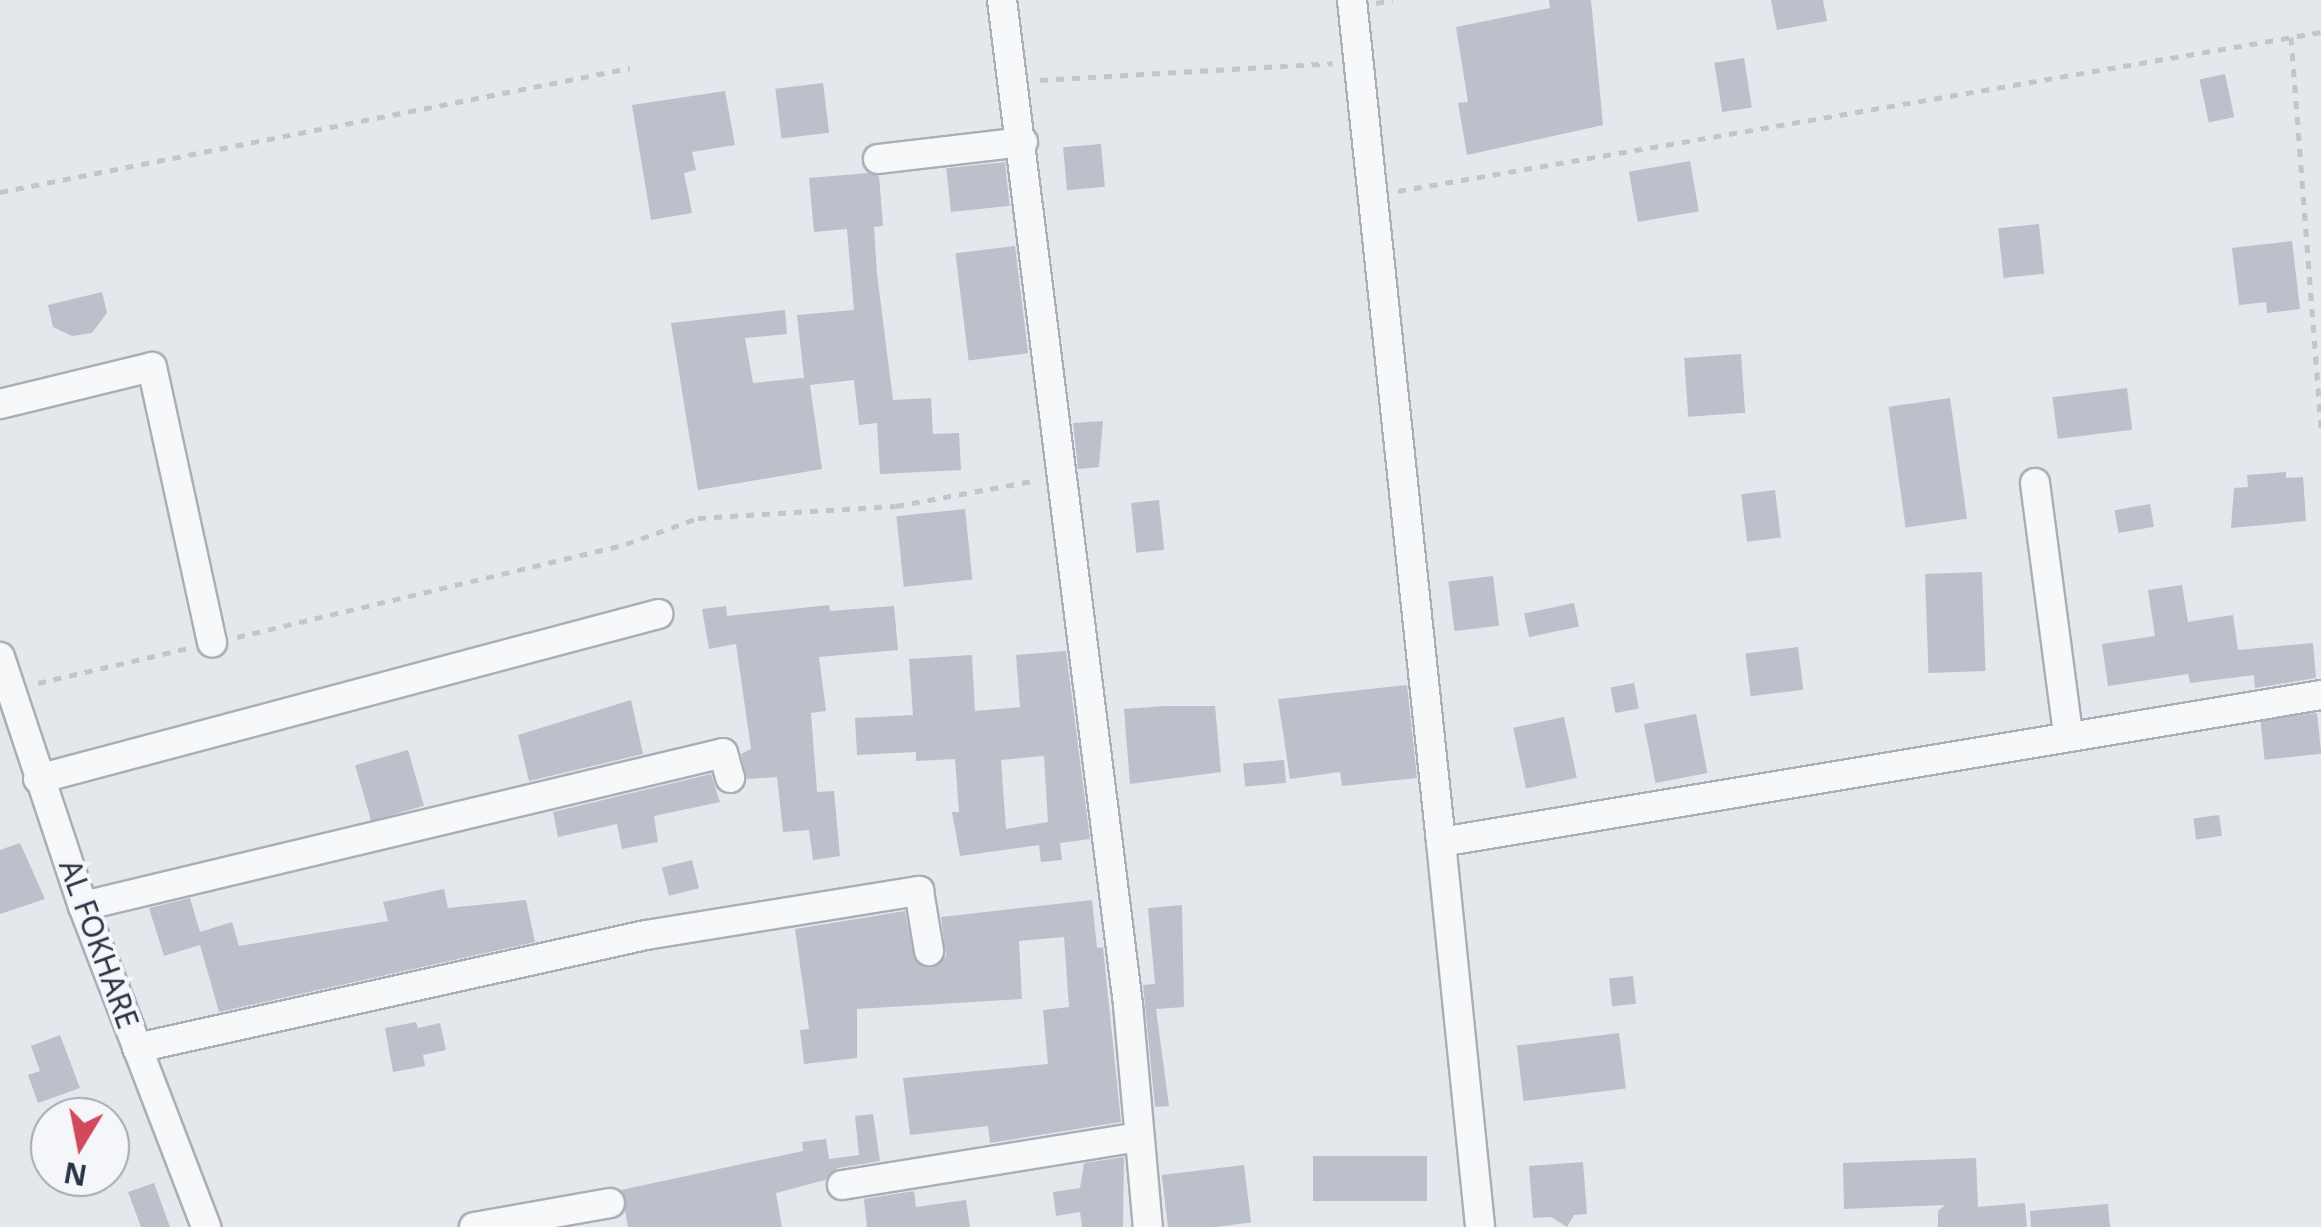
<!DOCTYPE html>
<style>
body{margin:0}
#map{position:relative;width:2321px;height:1227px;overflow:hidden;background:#e4e7ec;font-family:"Noto Sans",sans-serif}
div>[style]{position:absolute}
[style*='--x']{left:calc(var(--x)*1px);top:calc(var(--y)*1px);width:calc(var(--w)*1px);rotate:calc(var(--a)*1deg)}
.building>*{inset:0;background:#bbc0ca;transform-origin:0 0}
.path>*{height:5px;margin-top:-2.5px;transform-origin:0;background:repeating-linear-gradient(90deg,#c2c5cb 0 8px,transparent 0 16px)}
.roads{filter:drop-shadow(2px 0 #a9aeb7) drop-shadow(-2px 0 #a9aeb7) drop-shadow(0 2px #a9aeb7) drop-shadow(0 -2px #a9aeb7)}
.minor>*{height:28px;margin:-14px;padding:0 14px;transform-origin:14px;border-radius:14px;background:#f7f8fa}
span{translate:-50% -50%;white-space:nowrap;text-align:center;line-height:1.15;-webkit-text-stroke:8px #f4f6f9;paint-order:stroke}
.street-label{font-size:30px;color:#2b3445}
.north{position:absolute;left:30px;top:1097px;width:100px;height:100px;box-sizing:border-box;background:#f4f6f9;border:2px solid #a4a8b1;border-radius:50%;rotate:190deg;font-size:28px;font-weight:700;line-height:40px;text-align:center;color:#2b3445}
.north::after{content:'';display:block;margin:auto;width:35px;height:45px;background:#d1495b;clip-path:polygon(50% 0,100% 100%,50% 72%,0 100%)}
</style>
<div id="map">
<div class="building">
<div style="clip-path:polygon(1549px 0,1591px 0,1603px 125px,1467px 155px,1458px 103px,1468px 102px,1456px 27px,1550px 8px)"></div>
<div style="clip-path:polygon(1771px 0,1823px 0,1827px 21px,1777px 30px)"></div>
<div style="left:1744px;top:58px;width:50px;height:30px;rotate:81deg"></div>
<div style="left:2225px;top:74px;width:44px;height:26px;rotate:78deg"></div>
<div style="left:823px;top:83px;width:50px;height:48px;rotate:83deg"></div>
<div style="clip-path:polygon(725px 91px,735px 145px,692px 152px,696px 170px,684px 173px,692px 213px,651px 220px,632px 105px)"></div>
<div style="left:1101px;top:144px;width:43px;height:38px;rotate:85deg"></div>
<div style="left:1690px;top:161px;width:51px;height:62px;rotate:80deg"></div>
<div style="left:1005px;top:162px;width:44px;height:59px;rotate:84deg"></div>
<div style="clip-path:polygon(868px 173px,879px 176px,883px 226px,874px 227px,877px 274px,893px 400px,931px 398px,933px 434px,959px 433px,961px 470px,880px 474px,877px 423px,859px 425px,854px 380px,810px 385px,822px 469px,698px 490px,671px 323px,785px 310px,787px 334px,745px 338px,753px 383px,804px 378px,797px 315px,854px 310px,847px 229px,814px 232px,809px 178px)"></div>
<div style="left:2039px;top:224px;width:50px;height:41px;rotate:84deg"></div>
<div style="clip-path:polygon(2292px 241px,2300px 309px,2267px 313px,2266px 302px,2239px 305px,2232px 248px)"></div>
<div style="left:1015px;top:246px;width:108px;height:60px;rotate:83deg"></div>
<div style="clip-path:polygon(102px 292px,107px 313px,92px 333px,72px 336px,53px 327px,48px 305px)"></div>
<div style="left:1741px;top:354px;width:59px;height:57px;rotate:86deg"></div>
<div style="left:2127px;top:388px;width:42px;height:75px;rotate:83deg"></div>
<div style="left:1950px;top:398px;width:122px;height:62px;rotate:82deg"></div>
<div style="clip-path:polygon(1103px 421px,1099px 467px,1078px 469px,1073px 423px)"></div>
<div style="clip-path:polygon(2286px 472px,2286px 478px,2303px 477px,2306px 521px,2231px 528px,2234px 488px,2248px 487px,2247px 475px)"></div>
<div style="left:1775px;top:490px;width:48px;height:34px;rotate:83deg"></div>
<div style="left:1159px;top:500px;width:50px;height:28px;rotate:84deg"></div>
<div style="left:2150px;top:504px;width:23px;height:36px;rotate:80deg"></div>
<div style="left:965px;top:509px;width:71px;height:69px;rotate:84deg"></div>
<div style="left:1982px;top:572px;width:99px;height:57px;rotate:88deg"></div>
<div style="left:1493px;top:576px;width:50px;height:45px;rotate:83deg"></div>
<div style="clip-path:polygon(2182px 585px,2188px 622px,2233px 615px,2238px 650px,2313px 643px,2316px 678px,2255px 688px,2254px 675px,2190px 683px,2188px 674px,2108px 686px,2102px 644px,2155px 636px,2148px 590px)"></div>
<div style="left:1574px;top:603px;width:24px;height:51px;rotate:78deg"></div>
<div style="clip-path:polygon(829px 605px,830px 611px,894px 606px,898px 650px,819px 657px,826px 711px,811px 713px,817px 792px,834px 791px,840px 856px,813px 860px,809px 830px,783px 832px,777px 777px,747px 779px,741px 754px,751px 749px,736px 644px,709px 649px,702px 609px,726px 606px,727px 616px)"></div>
<div style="left:1798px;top:647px;width:43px;height:53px;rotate:83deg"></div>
<div style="clip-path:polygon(evenodd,1066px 651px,1090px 839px,1060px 843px,1062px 860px,1041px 862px,1039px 845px,960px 856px,952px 812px,959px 812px,955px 759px,916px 761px,916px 752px,857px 755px,855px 718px,913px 715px,909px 659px,972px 655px,975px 711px,1020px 707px,1016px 655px,1066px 651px,1044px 756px,1048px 822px,1006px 829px,1001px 760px,1044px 756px)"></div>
<div style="left:1634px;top:683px;width:26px;height:24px;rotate:79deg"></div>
<div style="clip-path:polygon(1407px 685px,1417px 778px,1342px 786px,1340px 772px,1290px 779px,1278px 699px)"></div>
<div style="clip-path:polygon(631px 700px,643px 754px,529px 781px,518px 735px)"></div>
<div style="clip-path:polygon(1166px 706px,1215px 706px,1221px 772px,1130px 784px,1124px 709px)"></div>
<div style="left:2317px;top:713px;width:41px;height:57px;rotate:84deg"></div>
<div style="left:1696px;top:714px;width:60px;height:53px;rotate:79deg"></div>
<div style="left:1564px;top:717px;width:62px;height:52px;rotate:78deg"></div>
<div style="left:408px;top:750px;width:58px;height:55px;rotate:74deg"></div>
<div style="left:1284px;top:760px;width:23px;height:41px;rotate:85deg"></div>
<div style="clip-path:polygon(711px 774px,720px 802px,654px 816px,658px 842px,622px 849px,617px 824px,558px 837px,553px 812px)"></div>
<div style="left:2219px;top:815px;width:21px;height:26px;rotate:82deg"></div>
<div style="clip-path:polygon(20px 843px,45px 899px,0 914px,0 850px)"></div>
<div style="left:692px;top:860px;width:29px;height:31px;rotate:76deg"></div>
<div style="clip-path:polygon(444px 889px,448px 908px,526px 900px,535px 942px,219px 1012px,200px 945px,164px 956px,149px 908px,190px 898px,200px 932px,232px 922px,239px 946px,388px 921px,383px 902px)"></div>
<div style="clip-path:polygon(1092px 900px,1097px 948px,1103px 947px,1121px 1122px,990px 1143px,988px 1126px,910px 1135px,903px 1078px,1048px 1064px,1043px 1010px,1069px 1007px,1064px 937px,1019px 941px,1022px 999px,857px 1009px,857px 1058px,804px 1064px,800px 1030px,809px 1029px,795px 929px,905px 911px,915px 961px,931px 968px,946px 956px,941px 917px)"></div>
<div style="clip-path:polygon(1182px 905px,1184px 1007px,1156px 1009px,1169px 1106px,1155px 1107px,1143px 985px,1155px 984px,1148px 908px)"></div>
<div style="left:1633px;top:976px;width:28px;height:24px;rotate:84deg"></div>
<div style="clip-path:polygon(416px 1022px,418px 1028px,440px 1023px,446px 1050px,423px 1055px,425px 1066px,393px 1072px,385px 1028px)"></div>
<div style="left:1619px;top:1033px;width:56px;height:103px;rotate:83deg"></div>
<div style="clip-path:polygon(60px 1035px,80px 1088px,38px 1103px,28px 1075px,40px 1071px,31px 1046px)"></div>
<div style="clip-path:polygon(873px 1114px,880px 1161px,838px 1168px,825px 1180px,776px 1193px,782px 1227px,628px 1227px,621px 1190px,803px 1151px,802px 1142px,826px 1139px,829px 1159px,859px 1155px,855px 1116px)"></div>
<div style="left:1427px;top:1156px;width:45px;height:114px;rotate:90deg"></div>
<div style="clip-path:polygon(1124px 1157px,1123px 1227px,1082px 1227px,1080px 1212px,1056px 1216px,1053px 1192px,1080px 1188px,1084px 1163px)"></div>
<div style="clip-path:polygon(1976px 1158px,1978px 1207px,2025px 1203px,2027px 1227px,1938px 1227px,1938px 1211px,1945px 1205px,1844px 1209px,1843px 1163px)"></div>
<div style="clip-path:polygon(1583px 1162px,1587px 1214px,1574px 1215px,1567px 1227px,1551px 1217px,1533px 1218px,1529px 1166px)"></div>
<div style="left:1244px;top:1165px;width:58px;height:83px;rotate:83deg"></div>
<div style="clip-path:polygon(154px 1183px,170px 1227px,141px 1227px,128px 1192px)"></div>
<div style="clip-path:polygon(914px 1191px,916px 1207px,966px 1200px,970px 1227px,867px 1227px,864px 1199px)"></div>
<div style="clip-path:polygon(2108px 1204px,2110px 1227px,2031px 1227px,2030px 1211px)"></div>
</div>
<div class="path">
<div style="--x:1376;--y:3;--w:17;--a:-10"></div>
<div style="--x:2291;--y:37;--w:392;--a:85.6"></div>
<div style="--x:1040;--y:80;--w:293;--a:-3.3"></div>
<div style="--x:1398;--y:191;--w:937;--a:-9.77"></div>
<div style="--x:0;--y:192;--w:642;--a:-11.13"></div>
<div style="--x:237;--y:637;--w:400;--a:-13.4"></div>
<div style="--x:626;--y:544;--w:77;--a:-19.9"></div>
<div style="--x:698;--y:518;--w:198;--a:-3.5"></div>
<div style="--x:896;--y:506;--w:144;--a:-10.4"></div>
<div style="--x:38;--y:683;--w:154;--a:-13.1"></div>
</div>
<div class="roads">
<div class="minor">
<div style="--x:1002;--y:0;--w:1013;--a:82.85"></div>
<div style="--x:1128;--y:1005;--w:223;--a:84.9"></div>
<div style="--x:1352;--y:0;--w:847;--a:83.97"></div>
<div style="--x:1441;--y:842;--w:892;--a:-9.48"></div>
<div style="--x:878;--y:159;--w:146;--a:-6.7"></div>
<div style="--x:0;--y:404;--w:156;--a:-13.7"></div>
<div style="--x:152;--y:367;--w:282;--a:77.7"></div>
<div style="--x:2035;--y:483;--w:254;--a:82.5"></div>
<div style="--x:0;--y:657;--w:262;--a:71.6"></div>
<div style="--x:83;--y:906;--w:344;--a:69"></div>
<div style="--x:38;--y:779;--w:642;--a:-14.9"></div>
<div style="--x:1441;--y:842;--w:387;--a:84.2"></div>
<div style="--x:83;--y:906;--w:658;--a:-13.44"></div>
<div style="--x:723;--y:753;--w:26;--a:74"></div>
<div style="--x:137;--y:1048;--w:521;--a:-12.52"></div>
<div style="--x:646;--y:935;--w:277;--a:-9.2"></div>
<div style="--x:919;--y:891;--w:61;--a:80.5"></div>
<div style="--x:842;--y:1185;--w:299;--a:-9.2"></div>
<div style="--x:474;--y:1227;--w:138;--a:-10"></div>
</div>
</div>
<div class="street-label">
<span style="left:99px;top:944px;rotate:70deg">AL FOKHARE</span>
</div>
<div class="north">N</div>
</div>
